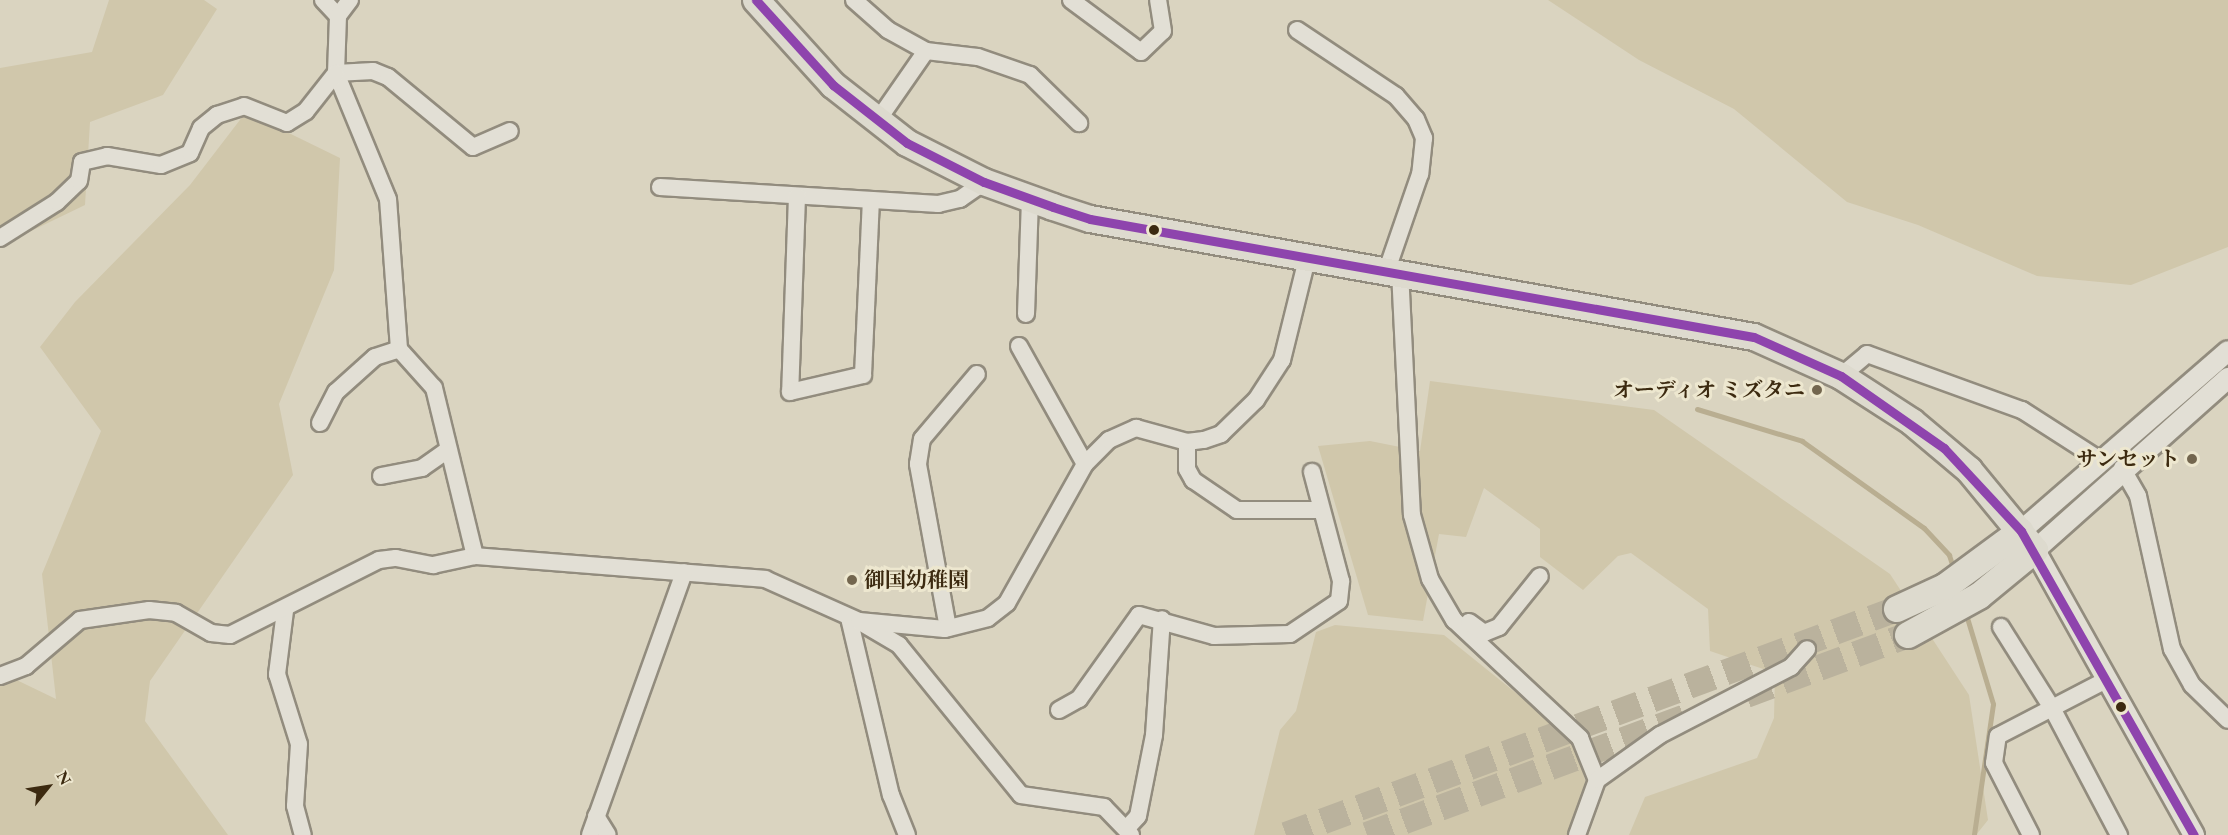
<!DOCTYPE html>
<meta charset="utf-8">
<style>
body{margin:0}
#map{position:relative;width:2228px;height:835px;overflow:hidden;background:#dad4c0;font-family:"EB Garamond","Noto Serif JP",serif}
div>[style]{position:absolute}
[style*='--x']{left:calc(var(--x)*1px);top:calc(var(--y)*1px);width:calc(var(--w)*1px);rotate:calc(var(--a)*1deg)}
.green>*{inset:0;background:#d0c7ab}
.stream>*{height:5px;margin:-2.5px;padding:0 2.5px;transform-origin:2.5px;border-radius:2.5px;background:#b9ae91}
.primary-tunnel>*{height:26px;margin-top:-13px;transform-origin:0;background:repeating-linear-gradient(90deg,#bab29d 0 26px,transparent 0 39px)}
.roads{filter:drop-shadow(2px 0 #928c7e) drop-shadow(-2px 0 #928c7e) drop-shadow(0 2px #928c7e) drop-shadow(0 -2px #928c7e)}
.minor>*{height:16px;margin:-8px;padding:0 8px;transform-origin:8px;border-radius:8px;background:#e2dfd5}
.tertiary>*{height:20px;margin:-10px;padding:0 10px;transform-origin:10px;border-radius:10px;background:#e2dfd5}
.primary>*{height:26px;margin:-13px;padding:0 13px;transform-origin:13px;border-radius:13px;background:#dddace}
.bus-1>*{height:9px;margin:-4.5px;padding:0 4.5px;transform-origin:4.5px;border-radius:4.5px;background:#8e44ad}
.dots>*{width:16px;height:16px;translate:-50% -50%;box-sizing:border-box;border:3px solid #ede7cf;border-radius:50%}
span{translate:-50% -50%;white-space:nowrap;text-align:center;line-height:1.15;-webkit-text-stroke:6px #ede7cf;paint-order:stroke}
.poi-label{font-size:21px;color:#3c2a10;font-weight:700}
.right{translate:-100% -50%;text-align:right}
.left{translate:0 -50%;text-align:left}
.north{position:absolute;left:18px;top:757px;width:60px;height:60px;-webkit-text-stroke:4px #ede7cf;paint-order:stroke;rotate:60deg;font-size:16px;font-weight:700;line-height:24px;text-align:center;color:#3c2a10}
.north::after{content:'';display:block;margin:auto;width:21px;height:27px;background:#3c2a10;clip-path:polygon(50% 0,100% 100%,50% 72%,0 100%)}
</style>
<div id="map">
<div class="green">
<div style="clip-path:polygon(109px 0,204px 0,217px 9px,163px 95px,90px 122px,85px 205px,0 246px,0 68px,92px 52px)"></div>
<div style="clip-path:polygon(1548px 0,2228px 0,2228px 247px,2131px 285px,2037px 276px,1918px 225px,1847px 202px,1734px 109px,1639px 60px)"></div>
<div style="clip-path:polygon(246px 112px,340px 158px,334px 270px,279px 404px,293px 475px,150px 681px,145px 721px,228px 835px,0 835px,0 672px,56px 699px,42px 574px,101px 431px,40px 347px,75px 302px,190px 185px)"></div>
<div style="clip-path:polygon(1430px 381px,1654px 410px,1890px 574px,1969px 695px,1988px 820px,1976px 835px,1629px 835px,1645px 797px,1757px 758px,1774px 718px,1775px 673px,1710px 651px,1708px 609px,1631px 553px,1618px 556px,1583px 590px,1540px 557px,1540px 529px,1484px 488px,1466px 537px,1439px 534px,1423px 621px,1368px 615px,1318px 446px,1370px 441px,1420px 451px)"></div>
<div style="clip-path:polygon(1335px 625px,1444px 635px,1573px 739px,1590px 797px,1572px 835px,1254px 835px,1280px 730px,1296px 711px,1316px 632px)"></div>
</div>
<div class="stream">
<div style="--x:1697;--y:409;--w:110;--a:16.9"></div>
<div style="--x:1802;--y:441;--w:150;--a:35.5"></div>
<div style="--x:1924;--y:528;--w:37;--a:47"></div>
<div style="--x:1949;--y:555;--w:16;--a:72"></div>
<div style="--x:1965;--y:611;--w:97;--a:73.2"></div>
<div style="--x:1993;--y:704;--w:132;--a:98.3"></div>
</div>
<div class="primary-tunnel">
<div style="--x:1746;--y:695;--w:173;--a:-20.3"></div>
<div style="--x:1286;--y:835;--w:651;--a:-20.3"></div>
<div style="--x:1367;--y:835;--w:340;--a:-20.3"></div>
</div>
<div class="roads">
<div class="minor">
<div style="--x:323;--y:0;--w:22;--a:47"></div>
<div style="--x:350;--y:0;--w:20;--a:127"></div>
<div style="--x:338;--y:16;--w:57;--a:92"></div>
<div style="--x:336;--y:73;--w:136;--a:67.6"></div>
<div style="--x:388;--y:199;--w:150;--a:85.8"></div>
<div style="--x:399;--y:349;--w:52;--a:48.1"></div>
<div style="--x:434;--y:388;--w:173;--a:76.3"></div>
<div style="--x:854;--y:0;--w:45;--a:41.4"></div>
<div style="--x:888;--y:30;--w:43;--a:28.9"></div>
<div style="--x:926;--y:51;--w:52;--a:6.6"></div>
<div style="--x:978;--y:57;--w:55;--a:19.1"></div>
<div style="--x:1030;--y:75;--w:69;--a:44.4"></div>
<div style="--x:1071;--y:0;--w:87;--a:36.6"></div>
<div style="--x:1141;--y:52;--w:30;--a:-44"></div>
<div style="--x:1163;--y:31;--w:31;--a:-99"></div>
<div style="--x:1297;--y:30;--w:119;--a:33.7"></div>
<div style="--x:1396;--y:96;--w:30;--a:49"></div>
<div style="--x:1416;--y:119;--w:21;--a:67"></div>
<div style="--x:1424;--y:138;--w:36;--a:96"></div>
<div style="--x:1420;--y:174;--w:102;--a:109"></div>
<div style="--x:336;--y:73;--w:37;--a:-3"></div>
<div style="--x:373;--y:71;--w:16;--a:22"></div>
<div style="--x:388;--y:77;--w:110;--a:39.5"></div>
<div style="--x:473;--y:147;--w:40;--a:-23.4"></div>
<div style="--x:878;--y:120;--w:84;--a:-55.2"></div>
<div style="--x:660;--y:187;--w:279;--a:3.5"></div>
<div style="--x:938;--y:204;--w:23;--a:-13"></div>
<div style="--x:960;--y:199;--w:29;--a:-35"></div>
<div style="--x:797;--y:196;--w:196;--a:92"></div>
<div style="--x:790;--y:392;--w:75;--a:-13.1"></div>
<div style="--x:863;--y:375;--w:175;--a:-87.4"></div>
<div style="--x:0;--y:238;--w:67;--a:-32.3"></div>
<div style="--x:57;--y:202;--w:30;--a:-44"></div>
<div style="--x:79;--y:181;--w:19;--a:-81"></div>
<div style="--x:82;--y:162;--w:26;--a:-13"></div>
<div style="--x:107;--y:156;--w:55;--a:9.5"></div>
<div style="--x:161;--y:165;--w:31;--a:-22"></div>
<div style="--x:190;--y:153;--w:27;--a:-66"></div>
<div style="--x:201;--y:128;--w:21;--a:-39"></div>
<div style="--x:217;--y:115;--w:28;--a:-18"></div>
<div style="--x:244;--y:106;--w:46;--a:21.6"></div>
<div style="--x:287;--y:123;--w:22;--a:-32"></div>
<div style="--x:306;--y:111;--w:48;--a:-51.7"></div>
<div style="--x:1400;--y:271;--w:244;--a:87.2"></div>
<div style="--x:1412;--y:515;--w:66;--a:74.3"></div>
<div style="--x:1430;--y:579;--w:48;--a:59.7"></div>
<div style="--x:1454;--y:620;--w:173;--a:43.1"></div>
<div style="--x:1580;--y:738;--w:45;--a:68"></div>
<div style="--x:1597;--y:780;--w:59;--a:110"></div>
<div style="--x:1026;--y:314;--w:115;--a:-88"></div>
<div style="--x:1019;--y:346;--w:135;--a:60.8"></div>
<div style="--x:1841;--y:376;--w:34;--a:-40"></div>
<div style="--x:1867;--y:354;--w:165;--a:19.9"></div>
<div style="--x:2022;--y:410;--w:93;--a:32.7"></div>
<div style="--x:320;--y:423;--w:35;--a:-63"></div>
<div style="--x:336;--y:392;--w:52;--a:-41.9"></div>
<div style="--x:375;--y:357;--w:25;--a:-18"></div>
<div style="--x:1187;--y:442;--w:27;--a:90"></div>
<div style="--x:1187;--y:469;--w:13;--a:61"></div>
<div style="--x:1193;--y:480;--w:53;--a:34.3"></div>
<div style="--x:1237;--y:510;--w:81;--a:0"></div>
<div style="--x:2122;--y:468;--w:32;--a:60"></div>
<div style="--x:2138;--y:496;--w:157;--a:77.5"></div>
<div style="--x:2172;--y:649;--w:41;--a:60.9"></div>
<div style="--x:2192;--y:685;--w:50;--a:44.2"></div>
<div style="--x:381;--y:476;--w:42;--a:-11"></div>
<div style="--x:422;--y:468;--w:32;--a:-35"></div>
<div style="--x:285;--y:611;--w:64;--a:97.2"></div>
<div style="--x:277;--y:674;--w:73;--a:72.6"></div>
<div style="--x:299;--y:744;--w:62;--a:93.7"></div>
<div style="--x:295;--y:806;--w:30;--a:75"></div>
<div style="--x:849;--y:618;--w:182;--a:76.7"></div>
<div style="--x:891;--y:795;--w:43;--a:68.2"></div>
<div style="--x:1469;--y:622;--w:19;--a:36"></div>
<div style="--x:1484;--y:633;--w:16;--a:-22"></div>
<div style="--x:1499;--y:627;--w:65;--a:-51.2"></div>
<div style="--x:862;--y:623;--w:43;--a:30.7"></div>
<div style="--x:899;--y:645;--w:193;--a:50.9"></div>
<div style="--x:1021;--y:795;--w:84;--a:8.2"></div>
<div style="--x:1104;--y:807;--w:39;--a:46"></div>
<div style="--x:2001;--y:627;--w:96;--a:57.8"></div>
<div style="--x:2052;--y:708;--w:144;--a:62.2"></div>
<div style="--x:948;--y:628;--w:167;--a:-100.4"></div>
<div style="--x:918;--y:464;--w:25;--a:-81"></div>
<div style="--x:922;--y:439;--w:85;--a:-49.8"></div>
<div style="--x:0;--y:676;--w:28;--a:-21"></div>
<div style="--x:26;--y:666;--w:71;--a:-40.4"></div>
<div style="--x:80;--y:620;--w:70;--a:-8.2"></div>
<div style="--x:149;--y:610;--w:27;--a:6"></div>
<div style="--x:176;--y:613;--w:40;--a:29.7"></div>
<div style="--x:211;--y:633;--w:19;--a:6"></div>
<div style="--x:230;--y:635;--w:167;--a:-26.7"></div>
<div style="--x:379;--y:560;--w:17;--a:-7"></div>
<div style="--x:396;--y:558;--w:38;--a:11"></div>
<div style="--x:433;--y:565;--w:43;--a:-12.1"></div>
<div style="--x:475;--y:556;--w:291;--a:4.5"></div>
<div style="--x:765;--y:579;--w:103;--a:24.1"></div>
<div style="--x:859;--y:621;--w:86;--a:5.3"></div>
<div style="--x:945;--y:629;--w:44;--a:-14.3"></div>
<div style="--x:988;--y:618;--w:24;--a:-38"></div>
<div style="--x:1007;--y:603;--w:159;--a:-60.7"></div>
<div style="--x:1085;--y:464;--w:34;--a:-45"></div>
<div style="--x:1109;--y:440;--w:30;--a:-24"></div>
<div style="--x:1136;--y:428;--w:53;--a:15.4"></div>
<div style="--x:1187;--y:442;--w:17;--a:-7"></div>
<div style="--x:1204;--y:440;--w:18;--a:-19"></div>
<div style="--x:1221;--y:434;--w:49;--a:-44.2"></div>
<div style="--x:1256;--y:400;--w:48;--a:-57"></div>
<div style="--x:1282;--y:360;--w:108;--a:-76.1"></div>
<div style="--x:1059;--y:710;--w:23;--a:-29"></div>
<div style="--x:1079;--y:699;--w:103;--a:-54.5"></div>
<div style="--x:1139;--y:615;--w:78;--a:15.6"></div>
<div style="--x:1214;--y:636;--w:76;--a:-1.5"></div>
<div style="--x:1290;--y:634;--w:59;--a:-34"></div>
<div style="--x:1339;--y:601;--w:20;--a:-84"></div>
<div style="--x:1341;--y:581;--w:113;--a:-104.9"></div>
<div style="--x:1597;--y:780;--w:77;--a:-35.5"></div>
<div style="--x:1660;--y:735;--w:148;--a:-27.4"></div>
<div style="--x:1791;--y:667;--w:24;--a:-48"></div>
<div style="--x:596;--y:816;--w:22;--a:58"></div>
<div style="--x:1127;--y:828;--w:16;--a:-47"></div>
<div style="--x:1138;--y:816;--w:83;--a:-78.8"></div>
<div style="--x:1154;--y:735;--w:116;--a:-86.1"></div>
<div style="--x:590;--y:835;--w:279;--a:-70.3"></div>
<div style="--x:2031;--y:835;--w:81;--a:-117.2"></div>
<div style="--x:1994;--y:763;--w:27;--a:-82"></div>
<div style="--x:1998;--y:736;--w:122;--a:-27.4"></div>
</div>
<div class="tertiary">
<div style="--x:2021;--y:531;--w:274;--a:-41"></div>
<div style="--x:2194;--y:835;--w:326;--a:-119.2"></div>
<div style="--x:2035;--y:550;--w:259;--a:-41.7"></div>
</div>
<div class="primary">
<div style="--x:756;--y:0;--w:115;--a:47.8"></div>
<div style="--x:833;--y:85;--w:94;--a:38.1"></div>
<div style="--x:907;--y:143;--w:86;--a:26.9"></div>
<div style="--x:984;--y:182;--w:73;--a:19.9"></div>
<div style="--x:1053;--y:207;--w:39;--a:18"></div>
<div style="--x:1090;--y:219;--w:674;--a:10.08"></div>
<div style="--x:1754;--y:337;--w:95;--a:24.1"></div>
<div style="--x:1841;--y:376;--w:85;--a:32.9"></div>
<div style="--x:1912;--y:422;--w:75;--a:40.1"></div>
<div style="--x:1969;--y:470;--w:104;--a:50.5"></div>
<div style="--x:2035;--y:550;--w:72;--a:140.6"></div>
<div style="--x:1979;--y:596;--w:81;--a:151.2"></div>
<div style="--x:1897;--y:609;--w:53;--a:-24.6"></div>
<div style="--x:1945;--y:587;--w:94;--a:-36.4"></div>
</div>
</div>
<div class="bus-1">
<div style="--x:756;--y:0;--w:115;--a:47.8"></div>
<div style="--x:833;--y:85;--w:94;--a:38.1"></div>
<div style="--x:907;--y:143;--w:86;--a:26.9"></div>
<div style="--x:984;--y:182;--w:73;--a:19.9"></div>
<div style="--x:1053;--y:207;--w:39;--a:18"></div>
<div style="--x:1090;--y:219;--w:674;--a:10.08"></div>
<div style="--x:1754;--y:337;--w:95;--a:24.1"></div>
<div style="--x:1841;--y:376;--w:126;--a:35"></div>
<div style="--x:1944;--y:448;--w:113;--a:47.1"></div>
<div style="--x:2021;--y:531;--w:350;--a:60.4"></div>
</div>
<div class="dots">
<div style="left:1154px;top:230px;background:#3c2a10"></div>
<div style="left:1817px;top:390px;background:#73664e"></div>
<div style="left:2192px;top:459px;background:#73664e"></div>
<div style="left:852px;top:580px;background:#73664e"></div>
<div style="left:2121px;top:707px;background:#3c2a10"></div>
</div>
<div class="poi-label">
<span class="right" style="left:1805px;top:390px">オーディオ ミズタニ</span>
<span class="right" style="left:2180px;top:459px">サンセット</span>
<span class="left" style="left:864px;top:580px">御国幼稚園</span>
</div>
<div class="north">N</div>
</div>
